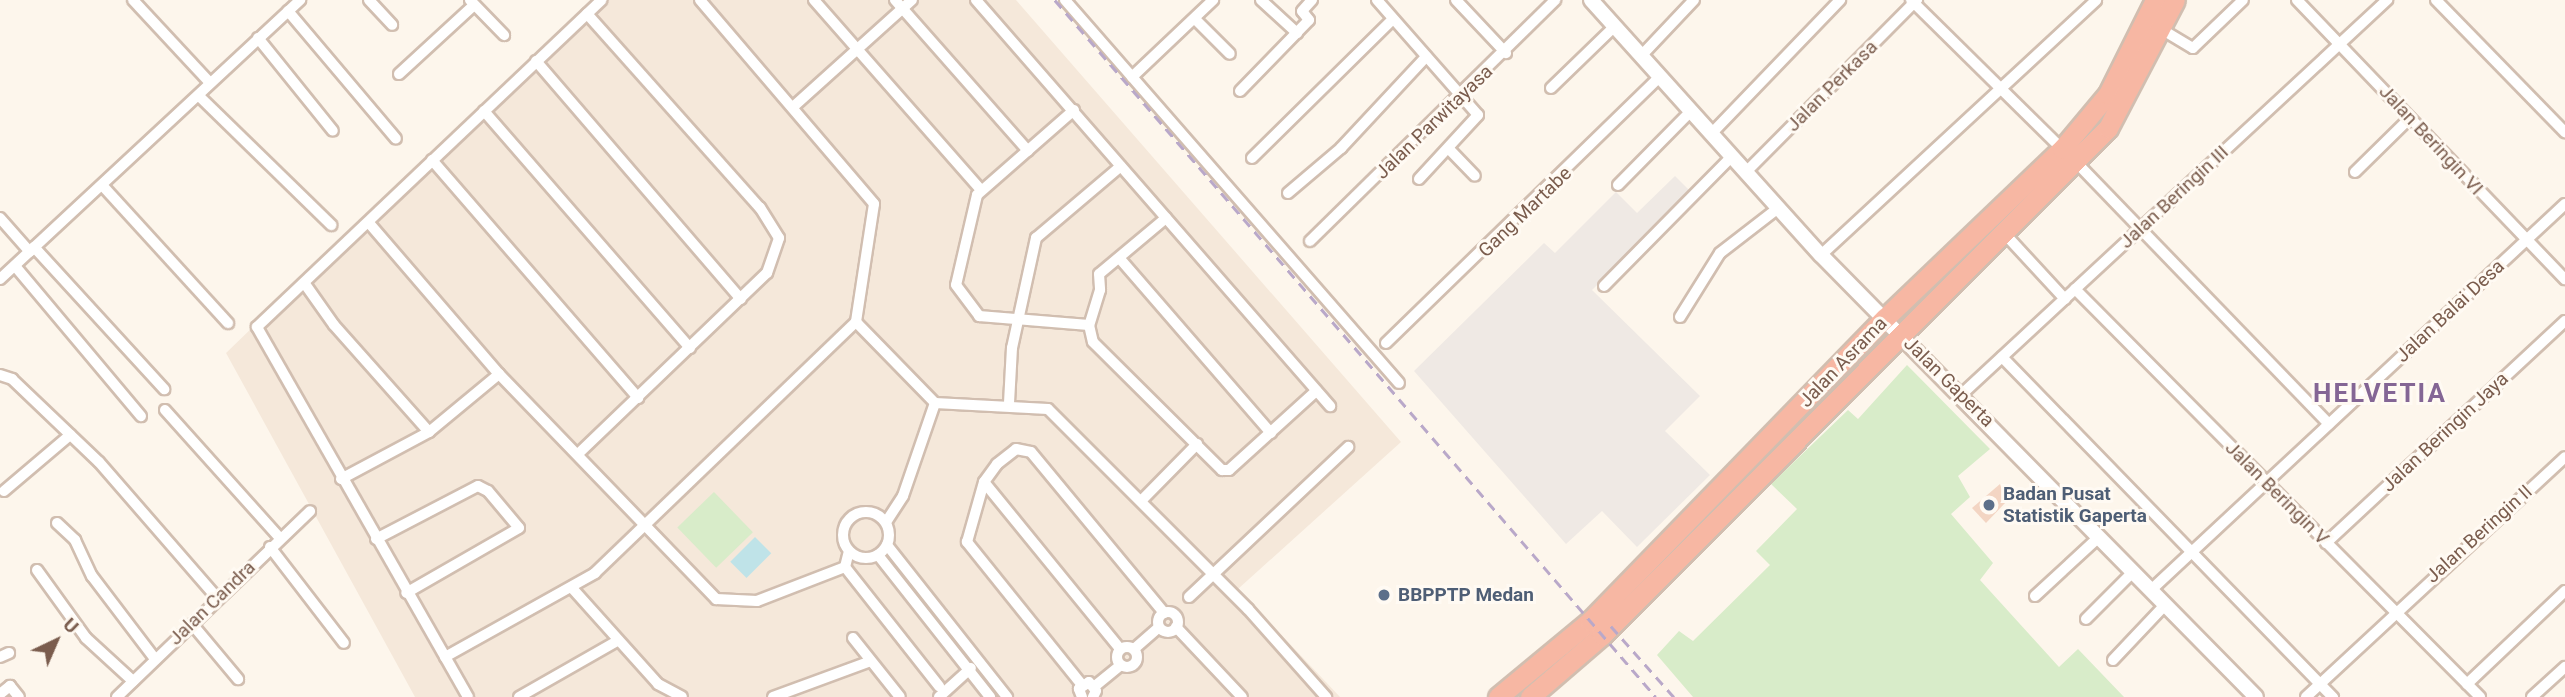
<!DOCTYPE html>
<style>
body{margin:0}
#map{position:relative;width:2565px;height:697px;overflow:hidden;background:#fdf6ec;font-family:Roboto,sans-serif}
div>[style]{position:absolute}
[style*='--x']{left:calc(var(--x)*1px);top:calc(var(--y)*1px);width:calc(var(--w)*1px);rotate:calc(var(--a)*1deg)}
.residential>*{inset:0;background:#f5e8da}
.industrial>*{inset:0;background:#efe9e4}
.green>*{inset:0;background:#d8ecc9;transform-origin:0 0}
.water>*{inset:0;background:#bfe3e8;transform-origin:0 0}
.building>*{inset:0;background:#f3d5c3}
.roads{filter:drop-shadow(2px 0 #d1beb0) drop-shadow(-2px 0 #d1beb0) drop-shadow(0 2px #d1beb0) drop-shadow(0 -2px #d1beb0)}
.street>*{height:10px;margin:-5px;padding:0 5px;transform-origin:5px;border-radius:5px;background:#fff}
.street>.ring{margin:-5px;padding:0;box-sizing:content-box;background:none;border:10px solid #fff;border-radius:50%}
.secondary>*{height:14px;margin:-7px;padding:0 7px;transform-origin:7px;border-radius:7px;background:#fff}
.highway>*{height:19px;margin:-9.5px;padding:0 9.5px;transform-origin:9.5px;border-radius:9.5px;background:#f7b7a3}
.rail>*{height:2.5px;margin-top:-1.25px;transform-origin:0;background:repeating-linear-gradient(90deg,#b9a8c9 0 10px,transparent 0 17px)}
.dots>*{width:19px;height:19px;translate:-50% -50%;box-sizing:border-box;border:4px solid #fffaf3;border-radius:50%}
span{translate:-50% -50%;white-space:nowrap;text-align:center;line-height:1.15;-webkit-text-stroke:6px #fffaf3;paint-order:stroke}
.street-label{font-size:19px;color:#7a5c4d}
.service-label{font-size:19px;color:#4e5e75;font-weight:700}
.left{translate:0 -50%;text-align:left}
.district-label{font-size:26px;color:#846695;font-weight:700;letter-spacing:2px}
.north{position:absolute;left:21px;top:606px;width:70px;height:70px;-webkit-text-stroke:5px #fffaf3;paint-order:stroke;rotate:44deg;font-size:19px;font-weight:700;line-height:28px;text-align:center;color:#7a5c4d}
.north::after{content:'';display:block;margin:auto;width:24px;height:32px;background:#7a5c4d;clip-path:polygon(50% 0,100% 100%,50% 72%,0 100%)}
</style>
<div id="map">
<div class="residential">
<div style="clip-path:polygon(592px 0,1016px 0,1401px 442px,1238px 589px,1340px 697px,415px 697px,226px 353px)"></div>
</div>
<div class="industrial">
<div style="clip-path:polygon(1675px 176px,1692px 193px,1592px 290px,1700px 396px,1665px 431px,1710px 475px,1637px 547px,1602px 511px,1566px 544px,1414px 371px,1544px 243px,1555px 253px,1616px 192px,1637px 213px)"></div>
</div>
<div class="green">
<div style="clip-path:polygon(1907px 365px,1990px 449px,1958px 476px,1970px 497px,1951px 514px,1993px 563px,1980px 580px,2059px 667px,2078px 649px,2124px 697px,1693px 697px,1657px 655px,1679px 631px,1693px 641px,1770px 565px,1756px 551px,1797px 509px,1771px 484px,1848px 410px,1858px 419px)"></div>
<div style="left:714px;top:492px;width:56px;height:51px;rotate:46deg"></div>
</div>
<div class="water">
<div style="left:755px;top:537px;width:23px;height:35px;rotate:45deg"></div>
</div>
<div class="building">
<div style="clip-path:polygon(2000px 484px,2006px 502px,1986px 523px,1972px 508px)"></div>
</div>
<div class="roads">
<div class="street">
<div style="--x:133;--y:0;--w:113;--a:47.1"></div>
<div style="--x:369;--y:0;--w:34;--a:47"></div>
<div style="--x:470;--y:0;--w:49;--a:45.8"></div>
<div style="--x:700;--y:0;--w:268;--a:49.5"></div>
<div style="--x:874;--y:204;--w:119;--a:98.7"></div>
<div style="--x:856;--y:322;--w:113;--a:45.7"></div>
<div style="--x:935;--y:403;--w:98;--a:109"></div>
<div style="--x:903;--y:496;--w:31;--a:123"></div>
<div style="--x:814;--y:0;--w:253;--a:48.7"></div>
<div style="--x:895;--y:0;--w:201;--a:48.6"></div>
<div style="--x:976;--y:0;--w:539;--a:48.91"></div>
<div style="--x:1065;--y:0;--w:508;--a:48.91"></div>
<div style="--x:1261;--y:0;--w:49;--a:42.5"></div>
<div style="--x:1377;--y:0;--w:153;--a:48.7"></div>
<div style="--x:1478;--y:115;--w:87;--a:132.7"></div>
<div style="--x:1456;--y:0;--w:73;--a:46.7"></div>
<div style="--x:1911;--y:0;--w:212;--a:44.6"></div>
<div style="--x:2297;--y:0;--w:387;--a:46.2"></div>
<div style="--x:2436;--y:0;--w:185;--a:45.7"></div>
<div style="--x:288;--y:11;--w:167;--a:49.8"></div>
<div style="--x:1195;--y:19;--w:49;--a:45"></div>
<div style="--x:2161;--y:29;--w:37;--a:31"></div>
<div style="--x:2193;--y:48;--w:69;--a:-43.8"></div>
<div style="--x:258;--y:38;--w:119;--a:51.1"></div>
<div style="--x:1641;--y:56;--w:77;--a:-46.6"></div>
<div style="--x:536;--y:61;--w:314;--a:49.3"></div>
<div style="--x:399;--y:74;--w:102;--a:-42.6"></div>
<div style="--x:1132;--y:77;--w:112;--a:-43.5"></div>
<div style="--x:1551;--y:88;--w:88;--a:-44.1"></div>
<div style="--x:1240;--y:91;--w:99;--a:-45.8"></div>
<div style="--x:1309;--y:20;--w:11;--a:-128"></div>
<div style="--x:1302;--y:11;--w:15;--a:-48"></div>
<div style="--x:199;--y:96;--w:185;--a:44.3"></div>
<div style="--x:793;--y:107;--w:160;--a:-42"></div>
<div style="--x:1074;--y:110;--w:129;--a:138.8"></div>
<div style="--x:977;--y:195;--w:92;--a:103.1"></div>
<div style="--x:956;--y:285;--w:39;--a:53"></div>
<div style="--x:979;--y:316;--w:110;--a:4.7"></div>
<div style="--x:484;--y:111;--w:314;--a:49"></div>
<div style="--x:1712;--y:133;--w:185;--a:-46.1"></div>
<div style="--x:1449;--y:149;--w:37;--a:46"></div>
<div style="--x:1252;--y:158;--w:198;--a:-44.6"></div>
<div style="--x:432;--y:160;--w:315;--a:49.1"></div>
<div style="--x:2076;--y:162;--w:364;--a:46"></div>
<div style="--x:1746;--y:172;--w:243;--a:-45.2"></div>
<div style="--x:2355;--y:172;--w:77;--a:-44.5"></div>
<div style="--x:102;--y:185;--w:187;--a:47.6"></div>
<div style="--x:1618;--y:185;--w:104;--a:-45.4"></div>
<div style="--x:1288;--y:193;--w:70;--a:-40.3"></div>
<div style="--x:1341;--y:148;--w:125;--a:-47"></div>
<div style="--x:0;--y:218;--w:45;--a:48.6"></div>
<div style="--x:1166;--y:218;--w:87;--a:140.1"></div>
<div style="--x:1099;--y:274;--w:16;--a:86"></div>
<div style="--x:1100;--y:290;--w:37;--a:107"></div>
<div style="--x:1089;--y:325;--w:17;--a:77"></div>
<div style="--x:1093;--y:342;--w:182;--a:44.8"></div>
<div style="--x:1222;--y:470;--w:7;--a:0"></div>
<div style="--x:1229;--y:470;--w:118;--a:-42.2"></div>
<div style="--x:369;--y:223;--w:199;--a:49.3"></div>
<div style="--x:499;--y:374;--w:313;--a:46"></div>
<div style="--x:716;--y:599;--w:41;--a:2.8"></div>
<div style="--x:757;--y:601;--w:94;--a:-21.1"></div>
<div style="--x:845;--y:567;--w:16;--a:-76"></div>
<div style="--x:2004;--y:233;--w:90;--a:47.3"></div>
<div style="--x:1310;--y:241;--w:344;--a:-44.5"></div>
<div style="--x:34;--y:247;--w:193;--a:47.5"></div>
<div style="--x:1821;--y:255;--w:375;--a:-42.8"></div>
<div style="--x:1121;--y:260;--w:229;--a:49.1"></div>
<div style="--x:15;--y:266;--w:196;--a:50"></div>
<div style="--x:0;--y:279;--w:410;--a:-42.9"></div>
<div style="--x:305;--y:284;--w:50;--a:54.7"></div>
<div style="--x:334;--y:325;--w:143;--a:48.4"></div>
<div style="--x:1604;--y:286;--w:182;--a:-45.4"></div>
<div style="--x:2075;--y:289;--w:575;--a:45.21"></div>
<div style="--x:1680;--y:317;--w:75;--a:-58"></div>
<div style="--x:1720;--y:253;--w:72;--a:-37.7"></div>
<div style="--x:1386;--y:343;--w:382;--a:-44.2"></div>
<div style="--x:2002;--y:357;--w:475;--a:45.8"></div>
<div style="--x:0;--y:375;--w:13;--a:18"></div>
<div style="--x:12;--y:379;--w:120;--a:43.7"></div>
<div style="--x:99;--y:462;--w:181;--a:49"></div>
<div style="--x:1962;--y:394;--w:580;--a:-42.83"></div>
<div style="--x:935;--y:403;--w:113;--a:3"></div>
<div style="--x:1048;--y:409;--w:283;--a:45"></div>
<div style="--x:1248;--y:609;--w:118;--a:48.4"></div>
<div style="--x:1009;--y:403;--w:55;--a:-86.9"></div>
<div style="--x:1012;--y:348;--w:113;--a:-77.7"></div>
<div style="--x:1036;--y:238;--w:111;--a:-40.3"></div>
<div style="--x:165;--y:410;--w:171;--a:48.1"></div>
<div style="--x:578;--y:454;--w:262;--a:-43.8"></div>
<div style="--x:767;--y:273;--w:37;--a:-71"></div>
<div style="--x:779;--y:238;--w:36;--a:-122"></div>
<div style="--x:760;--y:208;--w:260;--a:-131.7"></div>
<div style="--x:341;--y:479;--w:100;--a:-28.1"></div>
<div style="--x:429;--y:432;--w:91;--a:-39.6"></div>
<div style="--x:984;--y:482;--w:215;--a:50.8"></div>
<div style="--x:4;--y:491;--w:87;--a:-40.3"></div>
<div style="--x:1141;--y:501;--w:80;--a:-45.5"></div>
<div class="ring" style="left:843px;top:512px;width:36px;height:36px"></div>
<div style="--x:57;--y:523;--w:25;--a:43"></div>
<div style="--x:75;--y:540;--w:40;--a:65"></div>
<div style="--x:92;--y:576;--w:104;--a:52.8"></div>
<div style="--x:376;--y:539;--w:115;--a:-27.5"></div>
<div style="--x:478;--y:486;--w:11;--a:27"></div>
<div style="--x:488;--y:491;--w:48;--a:50"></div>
<div style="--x:519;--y:528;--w:130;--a:150.1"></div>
<div style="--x:2326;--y:543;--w:326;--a:-42.9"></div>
<div style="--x:887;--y:545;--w:194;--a:51.7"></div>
<div style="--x:270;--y:547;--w:121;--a:52.4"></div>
<div style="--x:878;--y:555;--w:181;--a:51.7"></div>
<div style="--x:845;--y:567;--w:152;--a:51.7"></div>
<div style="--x:37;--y:570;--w:84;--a:54.2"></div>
<div style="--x:86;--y:638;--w:64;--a:42.5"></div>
<div style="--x:572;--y:588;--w:129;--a:48.1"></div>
<div style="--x:658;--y:684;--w:27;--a:28"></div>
<div style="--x:2151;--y:590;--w:566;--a:-43"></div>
<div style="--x:2035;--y:596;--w:87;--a:-42.7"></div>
<div style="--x:1189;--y:597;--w:219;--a:-43.3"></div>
<div class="ring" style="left:1158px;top:612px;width:10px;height:10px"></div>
<div style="--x:2086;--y:619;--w:66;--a:-45"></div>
<div style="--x:192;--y:624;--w:72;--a:50.1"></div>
<div style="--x:1176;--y:627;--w:96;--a:46.7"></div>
<div style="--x:853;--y:638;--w:75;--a:51.5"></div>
<div class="ring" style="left:1117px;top:647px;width:10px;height:10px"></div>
<div style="--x:1134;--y:649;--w:33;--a:-41"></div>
<div style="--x:0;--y:657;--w:10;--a:-24"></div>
<div style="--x:445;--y:657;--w:172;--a:-29.2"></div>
<div style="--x:595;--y:573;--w:362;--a:-43.9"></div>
<div style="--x:2113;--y:660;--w:76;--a:-46.6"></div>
<div style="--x:2467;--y:684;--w:135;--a:-43.5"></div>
<div style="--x:1082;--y:685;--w:184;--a:-128.8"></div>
<div style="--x:967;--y:542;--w:62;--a:-74.2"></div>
<div style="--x:984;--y:482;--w:22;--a:-54"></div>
<div style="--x:997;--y:464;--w:24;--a:-38"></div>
<div style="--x:1016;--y:449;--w:15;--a:11"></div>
<div style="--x:1031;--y:452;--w:209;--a:50.4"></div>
<div style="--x:1095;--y:686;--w:33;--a:-39"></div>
<div style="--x:0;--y:694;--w:13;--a:-39"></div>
<div style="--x:10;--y:686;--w:14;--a:51"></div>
<div style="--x:117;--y:697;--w:268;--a:-43.9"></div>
<div style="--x:468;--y:697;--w:426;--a:-119.7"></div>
<div style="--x:257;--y:327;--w:475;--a:-43.5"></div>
<div style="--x:519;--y:697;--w:113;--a:-29.7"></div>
<div style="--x:773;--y:697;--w:104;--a:-20.2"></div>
<div style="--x:939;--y:697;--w:43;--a:-42.2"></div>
<div style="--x:1082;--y:697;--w:9;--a:-111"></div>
<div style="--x:1079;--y:689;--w:12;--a:-35"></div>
<div style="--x:1089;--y:682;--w:11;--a:52"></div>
<div style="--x:1096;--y:691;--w:7;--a:117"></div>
<div style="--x:2306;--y:697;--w:353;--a:-42.8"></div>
<div style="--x:2532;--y:697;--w:45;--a:-42.3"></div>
</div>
<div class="secondary">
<div style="--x:1591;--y:0;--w:343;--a:48"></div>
<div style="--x:1821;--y:255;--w:620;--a:45.46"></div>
</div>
<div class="highway">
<div style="--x:1498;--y:697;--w:119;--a:-39.6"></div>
<div style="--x:1590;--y:621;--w:423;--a:-45.8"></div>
<div style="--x:1885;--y:318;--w:245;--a:-43.7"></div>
<div style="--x:2062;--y:149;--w:72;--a:-50.1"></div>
<div style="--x:2108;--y:94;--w:105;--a:-63.4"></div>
<div style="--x:1530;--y:697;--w:95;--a:-40.7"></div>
<div style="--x:1602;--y:635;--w:716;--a:-45.06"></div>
<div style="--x:2108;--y:128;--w:144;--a:-62.4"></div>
</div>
</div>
<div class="rail">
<div style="--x:1055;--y:0;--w:920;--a:49.23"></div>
<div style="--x:1611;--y:626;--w:95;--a:48.4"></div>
</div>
<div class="dots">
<div style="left:1989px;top:505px;background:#5c6f8a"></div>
<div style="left:1384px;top:595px;background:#5c6f8a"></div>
</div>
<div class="street-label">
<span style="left:1832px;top:86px;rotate:-45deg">Jalan Perkasa</span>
<span style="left:1434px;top:122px;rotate:-44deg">Jalan Parwitayasa</span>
<span style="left:2431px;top:140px;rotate:47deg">Jalan Beringin VI</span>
<span style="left:2174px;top:197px;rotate:-43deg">Jalan Beringin III</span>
<span style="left:1525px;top:212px;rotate:-44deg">Gang Martabe</span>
<span style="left:2450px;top:311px;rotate:-43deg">Jalan Balai Desa</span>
<span style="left:1843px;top:362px;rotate:-46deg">Jalan Asrama</span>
<span style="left:1949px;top:382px;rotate:45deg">Jalan Gaperta</span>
<span style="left:2445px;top:432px;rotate:-43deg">Jalan Beringin Jaya</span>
<span style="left:2277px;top:493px;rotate:45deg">Jalan Beringin V</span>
<span style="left:2479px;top:534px;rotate:-42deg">Jalan Beringin II</span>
<span style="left:212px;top:603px;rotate:-44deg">Jalan Candra</span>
</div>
<div class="service-label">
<span class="left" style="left:2003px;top:505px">Badan Pusat<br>Statistik Gaperta</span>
<span class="left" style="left:1398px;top:595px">BBPPTP Medan</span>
</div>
<div class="district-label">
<span style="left:2380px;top:394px">HELVETIA</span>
</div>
<div class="north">U</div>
</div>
